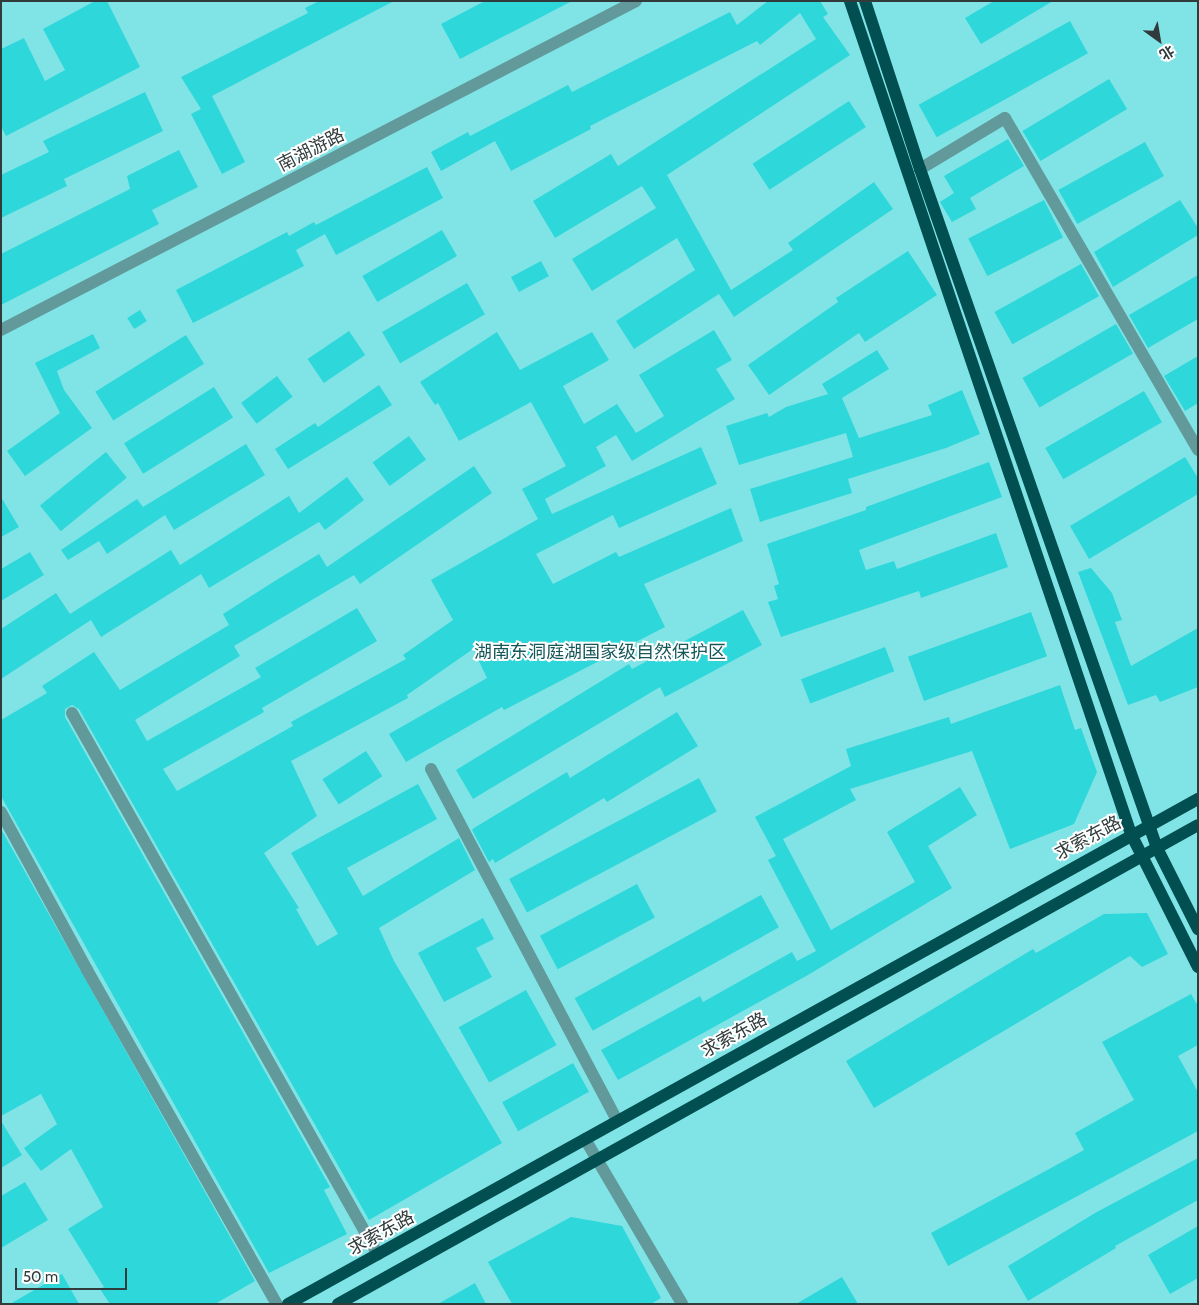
<!DOCTYPE html>
<meta charset="utf-8">
<style>
body{margin:0}
#map{position:relative;width:1199px;height:1305px;overflow:hidden;background:#d6f0f0;font-family:Cabin,"Noto Sans SC",sans-serif}
div>[style]{position:absolute}
[style*='--x']{left:calc(var(--x)*1px);top:calc(var(--y)*1px);width:calc(var(--w)*1px);rotate:calc(var(--a)*1deg)}
.green>*{inset:0;background:#80e4e6;transform-origin:0 0}
.building>*{inset:0;background:#2ed7da;transform-origin:0 0}
.minor>*{height:12px;margin:-6px;padding:0 6px;transform-origin:6px;border-radius:6px;background:#62999a}
.major>*{height:12px;margin:-6px;padding:0 6px;transform-origin:6px;border-radius:6px;background:#014f51}
span{translate:-50% -50%;white-space:nowrap;text-align:center;line-height:1.15;-webkit-text-stroke:4px #fff;paint-order:stroke}
.street-label{font-size:18px;color:#313b3b}
.park-label{font-size:18px;color:#155758}
.frame{position:absolute;inset:0;border:2px solid #313b3b;pointer-events:none}
.north{position:absolute;left:1134px;top:15px;width:50px;height:50px;-webkit-text-stroke:4px #fff;paint-order:stroke;rotate:148deg;font-size:14px;font-weight:700;line-height:20px;text-align:center;color:#313b3b}
.north::after{content:'';display:block;margin:auto;width:18px;height:22px;background:#313b3b;clip-path:polygon(50% 0,100% 100%,50% 72%,0 100%)}
.scale{position:absolute;left:15px;top:1268px;width:112px;height:22px;box-sizing:border-box;border:2px solid #313b3b;border-top:0;padding-left:6px;font-size:15px;line-height:18px;white-space:nowrap;color:#313b3b;-webkit-text-stroke:4px #fff;paint-order:stroke}
</style>
<div id="map">
<div class="green">
<div style="left:1px;top:1px;width:1197px;height:1303px"></div>
</div>
<div class="building">
<div style="clip-path:polygon(95px 1px,107px 1px,140px 67px,6px 136px,1px 126px,1px 49px,24px 38px,45px 81px,65px 70px,43px 29px)"></div>
<div style="clip-path:polygon(319px 1px,394px 1px,212px 96px,245px 162px,222px 174px,191px 114px,201px 109px,181px 77px,308px 13px,305px 8px)"></div>
<div style="clip-path:polygon(485px 1px,572px 1px,460px 59px,441px 24px)"></div>
<div style="clip-path:polygon(768px 1px,820px 1px,828px 14px,823px 17px,850px 55px,667px 175px,731px 290px,793px 250px,788px 243px,874px 182px,893px 209px,734px 317px,719px 294px,634px 349px,616px 321px,695px 270px,677px 238px,592px 291px,572px 259px,656px 208px,642px 186px,555px 238px,533px 201px,611px 154px,618px 166px,816px 39px,800px 13px,760px 45px,757px 41px,590px 126px,591px 129px,511px 171px,495px 141px,441px 171px,431px 152px,468px 132px,470px 136px,568px 85px,572px 92px,730px 12px,737px 25px)"></div>
<div style="clip-path:polygon(994px 1px,1053px 1px,981px 44px,965px 18px)"></div>
<div style="left:1070px;top:21px;width:37px;height:173px;rotate:61deg"></div>
<div style="left:1109px;top:79px;width:35px;height:101px;rotate:59deg"></div>
<div style="clip-path:polygon(145px 92px,163px 131px,64px 179px,67px 186px,1px 218px,1px 175px,49px 152px,43px 141px)"></div>
<div style="left:849px;top:101px;width:31px;height:115px;rotate:57deg"></div>
<div style="clip-path:polygon(1008px 139px,1024px 166px,970px 198px,976px 209px,952px 222px,940px 202px,954px 193px,944px 176px)"></div>
<div style="left:1145px;top:142px;width:39px;height:99px;rotate:61deg"></div>
<div style="clip-path:polygon(179px 150px,198px 187px,152px 210px,159px 224px,1px 305px,1px 254px,130px 189px,127px 176px)"></div>
<div style="clip-path:polygon(427px 167px,443px 198px,336px 255px,325px 234px,296px 250px,304px 266px,193px 323px,176px 290px,287px 232px,289px 236px,314px 222px,316px 225px)"></div>
<div style="left:1044px;top:200px;width:42px;height:85px;rotate:63deg"></div>
<div style="clip-path:polygon(1180px 200px,1198px 228px,1198px 235px,1113px 287px,1094px 252px)"></div>
<div style="left:442px;top:230px;width:30px;height:92px;rotate:60deg"></div>
<div style="clip-path:polygon(908px 251px,937px 295px,865px 342px,859px 333px,769px 395px,748px 365px,838px 302px,836px 298px)"></div>
<div style="left:541px;top:261px;width:17px;height:34px;rotate:62deg"></div>
<div style="left:1081px;top:264px;width:37px;height:99px;rotate:61deg"></div>
<div style="clip-path:polygon(1198px 275px,1198px 319px,1148px 348px,1129px 315px)"></div>
<div style="left:467px;top:283px;width:36px;height:98px;rotate:60deg"></div>
<div style="left:140px;top:310px;width:13px;height:15px;rotate:58deg"></div>
<div style="left:1116px;top:324px;width:34px;height:108px;rotate:60deg"></div>
<div style="clip-path:polygon(714px 330px,732px 360px,716px 369px,735px 399px,632px 461px,616px 435px,596px 447px,606px 466px,545px 499px,552px 514px,701px 447px,717px 484px,619px 528px,613px 515px,536px 554px,553px 584px,616px 552px,619px 557px,731px 508px,743px 541px,644px 584px,665px 627px,504px 710px,502px 707px,406px 762px,389px 734px,487px 678px,473px 649px,407px 695px,408px 698px,291px 761px,317px 816px,264px 853px,299px 908px,296px 909px,317px 946px,338px 934px,291px 853px,418px 784px,437px 819px,347px 868px,363px 896px,459px 838px,475px 870px,379px 928px,394px 961px,502px 1143px,369px 1220px,79px 709px,72px 705px,65px 709px,65px 717px,330px 1187px,324px 1190px,347px 1234px,269px 1273px,1px 796px,1px 720px,47px 693px,42px 686px,94px 652px,120px 690px,229px 625px,223px 614px,278px 579px,319px 554px,327px 567px,474px 466px,492px 493px,360px 584px,354px 575px,234px 646px,240px 656px,135px 720px,147px 741px,261px 677px,255px 668px,357px 608px,377px 641px,262px 708px,264px 712px,163px 769px,177px 791px,293px 726px,291px 722px,406px 659px,403px 655px,453px 620px,431px 580px,538px 519px,522px 489px,566px 466px,531px 402px,459px 441px,438px 403px,435px 405px,420px 382px,497px 332px,520px 370px,592px 332px,609px 360px,563px 386px,584px 424px,617px 404px,636px 433px,664px 416px,639px 375px)"></div>
<div style="left:349px;top:331px;width:29px;height:50px;rotate:56deg"></div>
<div style="clip-path:polygon(93px 334px,100px 348px,57px 371px,64px 390px,92px 428px,25px 476px,7px 451px,60px 413px,35px 363px)"></div>
<div style="left:186px;top:335px;width:34px;height:107px;rotate:58deg"></div>
<div style="clip-path:polygon(877px 350px,889px 369px,842px 398px,859px 438px,932px 415px,928px 405px,962px 390px,980px 434px,946px 448px,848px 479px,852px 493px,760px 522px,750px 489px,853px 457px,846px 433px,739px 465px,726px 426px,767px 413px,769px 417px,786px 407px,828px 394px,822px 384px)"></div>
<div style="clip-path:polygon(1198px 356px,1198px 403px,1185px 411px,1164px 376px)"></div>
<div style="left:277px;top:376px;width:26px;height:45px;rotate:53deg"></div>
<div style="clip-path:polygon(379px 385px,392px 405px,288px 469px,275px 449px,315px 423px,318px 427px)"></div>
<div style="left:214px;top:387px;width:36px;height:106px;rotate:58deg"></div>
<div style="left:1144px;top:391px;width:36px;height:114px;rotate:60deg"></div>
<div style="left:409px;top:436px;width:29px;height:45px;rotate:54deg"></div>
<div style="clip-path:polygon(246px 444px,265px 475px,174px 530px,165px 515px,107px 554px,99px 541px,68px 560px,61px 550px,137px 499px,143px 507px)"></div>
<div style="left:106px;top:452px;width:33px;height:85px;rotate:51deg"></div>
<div style="clip-path:polygon(1185px 457px,1198px 478px,1198px 494px,1089px 559px,1070px 526px)"></div>
<div style="clip-path:polygon(989px 462px,1002px 497px,859px 550px,866px 570px,894px 561px,897px 569px,996px 533px,1008px 567px,921px 598px,919px 591px,781px 637px,768px 602px,778px 599px,774px 586px,779px 584px,767px 544px,866px 510px,866px 507px)"></div>
<div style="clip-path:polygon(347px 477px,364px 500px,325px 530px,319px 522px,209px 588px,201px 574px,101px 637px,91px 620px,1px 679px,1px 629px,56px 593px,70px 614px,171px 550px,180px 565px,289px 496px,299px 513px)"></div>
<div style="clip-path:polygon(1px 497px,19px 527px,1px 537px)"></div>
<div style="clip-path:polygon(30px 552px,44px 575px,1px 601px,1px 569px)"></div>
<div style="clip-path:polygon(1091px 568px,1112px 593px,1122px 620px,1115px 622px,1131px 666px,1198px 628px,1198px 687px,1160px 702px,1156px 695px,1128px 705px,1078px 572px)"></div>
<div style="clip-path:polygon(743px 610px,762px 645px,665px 697px,660px 687px,473px 799px,456px 770px,629px 664px,632px 669px)"></div>
<div style="left:1031px;top:612px;width:47px;height:131px;rotate:70deg"></div>
<div style="left:885px;top:647px;width:26px;height:90px;rotate:69deg"></div>
<div style="clip-path:polygon(1060px 685px,1075px 730px,1081px 728px,1097px 772px,1074px 824px,1010px 849px,972px 751px,850px 789px,856px 800px,783px 839px,831px 930px,915px 882px,887px 832px,960px 787px,977px 815px,928px 846px,952px 888px,808px 975px,618px 1080px,601px 1050px,700px 996px,703px 1002px,792px 952px,797px 961px,816px 951px,768px 860px,776px 856px,755px 817px,851px 766px,846px 749px,949px 717px,951px 724px)"></div>
<div style="clip-path:polygon(677px 712px,698px 746px,607px 802px,604px 798px,495px 863px,493px 859px,489px 862px,472px 830px,474px 828px,567px 772px,570px 778px)"></div>
<div style="left:366px;top:751px;width:30px;height:52px;rotate:57deg"></div>
<div style="left:699px;top:778px;width:38px;height:215px;rotate:62deg"></div>
<div style="clip-path:polygon(1px 829px,255px 1281px,215px 1304px,110px 1304px,100px 1289px,104px 1287px,68px 1229px,103px 1207px,86px 1176px,71px 1149px,41px 1171px,24px 1148px,57px 1124px,41px 1094px,1px 1116px)"></div>
<div style="left:637px;top:884px;width:38px;height:110px;rotate:62deg"></div>
<div style="left:761px;top:895px;width:37px;height:213px;rotate:61deg"></div>
<div style="clip-path:polygon(1147px 913px,1168px 954px,1142px 967px,1130px 956px,874px 1108px,846px 1061px,1033px 949px,1036px 953px,1104px 914px)"></div>
<div style="clip-path:polygon(483px 918px,494px 939px,476px 948px,492px 977px,444px 1002px,418px 953px)"></div>
<div style="left:526px;top:990px;width:63px;height:77px;rotate:61deg"></div>
<div style="clip-path:polygon(1191px 994px,1198px 1006px,1198px 1045px,1178px 1056px,1198px 1092px,1198px 1131px,948px 1266px,931px 1233px,1084px 1150px,1075px 1133px,1134px 1100px,1102px 1042px)"></div>
<div style="left:573px;top:1063px;width:33px;height:81px;rotate:61deg"></div>
<div style="clip-path:polygon(1px 1121px,22px 1155px,1px 1168px)"></div>
<div style="clip-path:polygon(1198px 1158px,1198px 1200px,1115px 1246px,1116px 1248px,1028px 1301px,1008px 1266px,1095px 1213px)"></div>
<div style="clip-path:polygon(25px 1182px,48px 1220px,1px 1248px,1px 1196px)"></div>
<div style="clip-path:polygon(571px 1217px,622px 1226px,661px 1298px,651px 1304px,512px 1304px,488px 1262px)"></div>
<div style="clip-path:polygon(1198px 1226px,1198px 1278px,1170px 1294px,1148px 1255px)"></div>
<div style="clip-path:polygon(62px 1274px,79px 1304px,10px 1304px)"></div>
<div style="clip-path:polygon(842px 1277px,858px 1304px,796px 1304px)"></div>
<div style="clip-path:polygon(475px 1283px,486px 1304px,438px 1304px)"></div>
</div>
<div class="minor">
<div style="--x:920;--y:169;--w:99;--a:-31"></div>
<div style="--x:1005;--y:118;--w:384;--a:59.8"></div>
<div style="--x:1;--y:330;--w:715;--a:-27.39"></div>
<div style="--x:72;--y:713;--w:622;--a:60.55"></div>
<div style="--x:431;--y:769;--w:398;--a:62.1"></div>
<div style="--x:1;--y:812;--w:180;--a:61.4"></div>
<div style="--x:87;--y:970;--w:384;--a:60.4"></div>
<div style="--x:585;--y:1139;--w:191;--a:59.5"></div>
</div>
<div class="major">
<div style="--x:850;--y:1;--w:879;--a:71.36"></div>
<div style="--x:1131;--y:834;--w:149;--a:63.3"></div>
<div style="--x:865;--y:1;--w:177;--a:71.9"></div>
<div style="--x:920;--y:169;--w:719;--a:70.76"></div>
<div style="--x:1157;--y:848;--w:91;--a:63.2"></div>
<div style="--x:288;--y:1304;--w:1041;--a:-29.03"></div>
<div style="--x:338;--y:1304;--w:984;--a:-29.12"></div>
</div>
<div class="street-label">
<span style="left:311px;top:150px;rotate:-27deg">南湖游路</span>
<span style="left:1088px;top:838px;rotate:-28deg">求索东路</span>
<span style="left:734px;top:1035px;rotate:-29deg">求索东路</span>
<span style="left:381px;top:1233px;rotate:-29deg">求索东路</span>
</div>
<div class="park-label">
<span style="left:600px;top:652px">湖南东洞庭湖国家级自然保护区</span>
</div>
<div class="frame"></div>
<div class="north">北</div>
<div class="scale">50 m</div>
</div>
